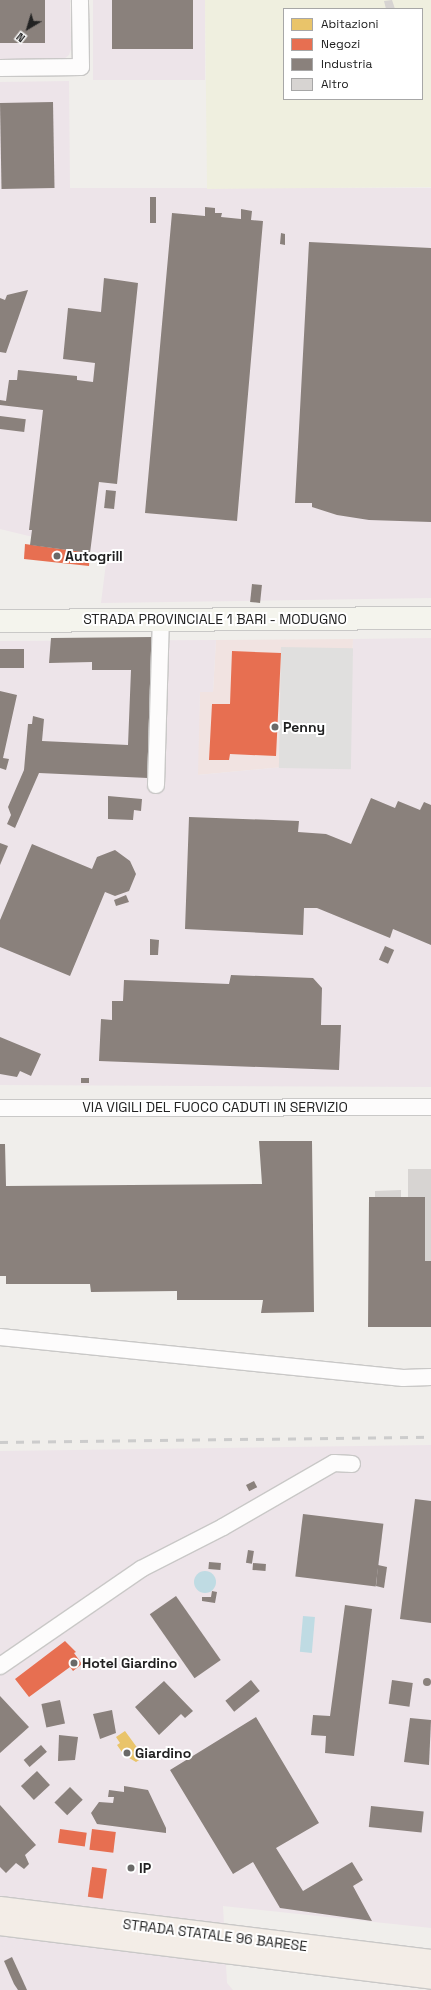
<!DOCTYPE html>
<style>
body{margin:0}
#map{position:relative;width:431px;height:1990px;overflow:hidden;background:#f0eeeb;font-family:"Space Grotesk",sans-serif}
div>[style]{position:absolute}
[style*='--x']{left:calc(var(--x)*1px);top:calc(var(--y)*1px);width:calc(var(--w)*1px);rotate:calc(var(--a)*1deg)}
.commercial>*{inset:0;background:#f1e3e1}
.industrial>*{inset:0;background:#ede4e9;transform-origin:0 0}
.farmland>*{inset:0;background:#efefdf}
.parking>*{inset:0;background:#e0dfde;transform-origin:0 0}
.water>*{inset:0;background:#bfdbe3;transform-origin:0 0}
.round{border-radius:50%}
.homes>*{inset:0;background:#e9c46a}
.shops>*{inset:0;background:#e76f51;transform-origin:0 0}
.industry>*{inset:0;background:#8a817c;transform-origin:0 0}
.building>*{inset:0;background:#d7d4d2}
.roads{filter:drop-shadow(1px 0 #c9c8c7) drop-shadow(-1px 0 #c9c8c7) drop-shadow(0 1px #c9c8c7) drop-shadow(0 -1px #c9c8c7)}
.street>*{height:16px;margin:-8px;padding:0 8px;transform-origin:8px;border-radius:8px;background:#fdfcfc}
.secondary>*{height:22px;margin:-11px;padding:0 11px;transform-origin:11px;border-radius:11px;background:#f4f4ed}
.primary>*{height:22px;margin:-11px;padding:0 11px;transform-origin:11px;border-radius:11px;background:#f3ede7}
.rail>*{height:3px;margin-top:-1.5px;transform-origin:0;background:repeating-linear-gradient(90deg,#ccc 0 8px,transparent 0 16px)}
.dots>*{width:11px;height:11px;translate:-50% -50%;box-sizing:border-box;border:2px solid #fff;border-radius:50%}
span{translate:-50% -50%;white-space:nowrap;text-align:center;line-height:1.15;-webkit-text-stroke:4px #fff;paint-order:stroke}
.poi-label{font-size:14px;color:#222;font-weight:700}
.left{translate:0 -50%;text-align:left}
.street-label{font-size:14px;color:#222}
.legend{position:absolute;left:283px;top:8px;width:140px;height:92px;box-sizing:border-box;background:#fff;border:1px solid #a7a7a7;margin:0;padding:5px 7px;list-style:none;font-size:12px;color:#222}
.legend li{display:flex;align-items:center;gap:8px;height:20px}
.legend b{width:20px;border:1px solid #a7a7a7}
.north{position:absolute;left:8px;top:8px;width:40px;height:40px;-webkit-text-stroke:3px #fff;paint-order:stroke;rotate:218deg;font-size:11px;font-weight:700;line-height:16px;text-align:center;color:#222}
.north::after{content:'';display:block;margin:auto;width:14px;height:18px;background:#222;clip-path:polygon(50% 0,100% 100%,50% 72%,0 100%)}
</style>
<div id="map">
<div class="commercial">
<div style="clip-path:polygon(353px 639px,349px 761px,197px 775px,200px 692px,213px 692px,216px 640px)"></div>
</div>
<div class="industrial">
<div style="clip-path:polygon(0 0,70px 0,71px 49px,69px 55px,64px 59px,0 59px)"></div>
<div style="left:93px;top:0;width:112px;height:80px"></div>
<div style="clip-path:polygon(69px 81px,70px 188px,431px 188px,431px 598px,101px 603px,107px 555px,0 529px,0 82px)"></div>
<div style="clip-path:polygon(431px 638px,431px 1087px,0 1085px,0 641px,216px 640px,213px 692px,200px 692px,198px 775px,349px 761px,353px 639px)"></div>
<div style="clip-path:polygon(431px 1445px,431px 1928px,223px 1906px,227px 1983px,233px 1990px,0 1990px,0 1451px)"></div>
</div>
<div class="farmland">
<div style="clip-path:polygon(evenodd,205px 0,431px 0,431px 187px,207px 189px,205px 0,284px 9px,422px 9px,422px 99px,284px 99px,284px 9px)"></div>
</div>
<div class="parking">
<div style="left:281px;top:647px;width:72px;height:121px;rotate:1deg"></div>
</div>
<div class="water">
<div class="round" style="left:194px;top:1571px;width:22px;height:22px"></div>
<div style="left:303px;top:1616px;width:12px;height:36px;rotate:5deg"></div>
</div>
<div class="homes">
<div style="clip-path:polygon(125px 1731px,144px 1757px,136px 1762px,124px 1755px,117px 1745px,120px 1743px,116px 1737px)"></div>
</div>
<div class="shops">
<div style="clip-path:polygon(25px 544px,90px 553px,89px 566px,24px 559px)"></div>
<div style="clip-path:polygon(232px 651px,281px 653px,276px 756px,230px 754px,229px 760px,209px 760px,212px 704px,230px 704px)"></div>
<div style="clip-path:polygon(65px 1641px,76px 1652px,74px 1653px,82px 1664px,73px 1671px,70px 1667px,29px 1697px,15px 1679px)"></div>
<div style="left:60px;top:1829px;width:27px;height:14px;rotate:8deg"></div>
<div style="left:92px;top:1829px;width:24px;height:21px;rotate:7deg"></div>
<div style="left:92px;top:1867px;width:15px;height:30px;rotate:8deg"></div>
</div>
<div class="industry">
<div style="left:0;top:0;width:45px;height:43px"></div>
<div style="left:112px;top:0;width:81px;height:49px"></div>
<div style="left:53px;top:102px;width:86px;height:53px;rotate:89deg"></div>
<div style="left:150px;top:197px;width:6px;height:26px"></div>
<div style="clip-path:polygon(205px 207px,215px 208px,215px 213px,222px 213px,221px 217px,241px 219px,241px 209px,252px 211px,251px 220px,263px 221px,237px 521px,145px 513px,172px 213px,205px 216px)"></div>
<div style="clip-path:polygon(281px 233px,285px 234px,285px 245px,280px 244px)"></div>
<div style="clip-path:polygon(309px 242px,431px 248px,431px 522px,369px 520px,337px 515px,312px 507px,312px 503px,295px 503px)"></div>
<div style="clip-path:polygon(104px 278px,138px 283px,117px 484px,99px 482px,90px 553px,30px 545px,32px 530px,29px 530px,43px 410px,0 405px,0 400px,6px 401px,9px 380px,17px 380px,18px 370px,77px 376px,77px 380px,93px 382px,95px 363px,63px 359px,68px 308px,101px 312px)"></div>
<div style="clip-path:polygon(28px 290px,6px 353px,0 352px,0 298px,5px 300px,7px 295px)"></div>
<div style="left:0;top:416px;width:26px;height:13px;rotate:7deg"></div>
<div style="left:106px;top:490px;width:10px;height:18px;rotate:6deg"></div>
<div style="left:252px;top:584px;width:10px;height:18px;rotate:6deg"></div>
<div style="clip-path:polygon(153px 637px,148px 778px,39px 773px,15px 828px,7px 824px,11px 815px,8px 807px,24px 770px,28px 724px,32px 724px,33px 716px,44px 719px,42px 741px,128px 745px,131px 670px,92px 670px,92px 662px,49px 663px,51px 638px)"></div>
<div style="left:0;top:649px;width:24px;height:19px"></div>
<div style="clip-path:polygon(0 691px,17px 695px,3px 758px,9px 759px,6px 770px,0 768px)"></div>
<div style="clip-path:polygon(108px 796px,142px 799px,141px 811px,134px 810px,133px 820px,108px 819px)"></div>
<div style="clip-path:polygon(371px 798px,395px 808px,398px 801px,420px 810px,424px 802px,431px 805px,431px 945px,393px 929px,390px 938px,317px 908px,304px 908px,303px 935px,185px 929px,189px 817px,299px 821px,298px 832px,326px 834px,351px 844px)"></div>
<div style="clip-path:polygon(0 843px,8px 846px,0 865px)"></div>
<div style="clip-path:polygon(32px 844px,92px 869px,97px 857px,115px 850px,130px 861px,136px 874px,129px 891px,115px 896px,105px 892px,70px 976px,0 947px,0 920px)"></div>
<div style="clip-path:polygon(126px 895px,129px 902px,116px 906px,114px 900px)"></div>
<div style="clip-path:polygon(150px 939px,159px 940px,158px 955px,150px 955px)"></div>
<div style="left:385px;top:946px;width:10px;height:15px;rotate:24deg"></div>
<div style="clip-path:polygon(231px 975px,313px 978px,322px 988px,321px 1025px,341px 1025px,339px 1070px,99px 1061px,101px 1019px,112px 1020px,112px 1001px,123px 1001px,124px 980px,229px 984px)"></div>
<div style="clip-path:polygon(0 1037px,41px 1054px,31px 1076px,20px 1071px,17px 1077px,0 1074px)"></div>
<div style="left:81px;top:1078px;width:8px;height:5px"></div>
<div style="clip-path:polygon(259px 1141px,312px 1141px,314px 1312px,261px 1313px,263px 1300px,177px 1300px,177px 1291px,91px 1292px,90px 1284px,6px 1284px,6px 1276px,0 1276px,0 1144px,5px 1144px,6px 1186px,262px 1184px)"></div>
<div style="clip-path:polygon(369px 1197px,425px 1197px,425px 1261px,431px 1261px,431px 1327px,368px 1327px)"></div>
<div style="left:254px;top:1481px;width:7px;height:9px;rotate:63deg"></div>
<div style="clip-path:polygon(415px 1499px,431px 1501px,431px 1623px,400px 1619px)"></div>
<div style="left:303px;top:1514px;width:81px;height:63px;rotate:7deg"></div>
<div style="left:248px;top:1550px;width:6px;height:13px;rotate:9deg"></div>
<div style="left:209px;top:1562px;width:12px;height:7px;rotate:5deg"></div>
<div style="left:253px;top:1563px;width:13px;height:7px;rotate:4deg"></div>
<div style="clip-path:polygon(378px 1565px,387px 1567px,384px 1588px,376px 1586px)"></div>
<div style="clip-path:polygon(212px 1591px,217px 1592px,215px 1603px,202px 1601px,202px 1597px,211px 1597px)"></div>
<div style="left:176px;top:1596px;width:78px;height:32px;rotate:55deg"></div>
<div style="clip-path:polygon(345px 1605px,372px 1609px,354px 1756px,325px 1753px,326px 1736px,311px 1735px,313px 1715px,330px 1716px)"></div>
<div class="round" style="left:423px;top:1678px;width:8px;height:8px"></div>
<div style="left:251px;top:1680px;width:14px;height:33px;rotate:51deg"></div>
<div style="left:392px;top:1680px;width:21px;height:24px;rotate:8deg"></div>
<div style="clip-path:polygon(164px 1681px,193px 1711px,185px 1718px,181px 1714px,159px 1735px,135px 1707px)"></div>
<div style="clip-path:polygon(0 1696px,29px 1727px,0 1753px)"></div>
<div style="left:60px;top:1700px;width:24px;height:19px;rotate:78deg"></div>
<div style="clip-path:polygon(112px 1710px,116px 1733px,100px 1739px,93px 1714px)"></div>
<div style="clip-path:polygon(256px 1717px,319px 1823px,276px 1848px,303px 1891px,352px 1862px,363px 1880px,353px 1886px,372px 1921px,280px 1908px,253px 1862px,233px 1874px,170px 1770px)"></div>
<div style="clip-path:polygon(410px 1718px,431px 1720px,429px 1765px,404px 1762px)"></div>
<div style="clip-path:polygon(59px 1735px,78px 1737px,75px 1760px,58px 1761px)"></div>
<div style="left:41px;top:1745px;width:9px;height:23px;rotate:49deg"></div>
<div style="left:37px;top:1771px;width:19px;height:22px;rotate:47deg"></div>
<div style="clip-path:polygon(124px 1786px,148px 1790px,166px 1828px,166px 1833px,97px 1824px,91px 1813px,99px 1802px,113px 1803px,114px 1797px,108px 1797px,109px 1790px,124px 1792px)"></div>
<div style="left:70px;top:1787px;width:18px;height:22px;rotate:45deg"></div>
<div style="clip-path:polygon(0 1805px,36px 1845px,25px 1855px,29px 1864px,24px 1869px,16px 1863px,6px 1873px,0 1867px)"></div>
<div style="left:371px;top:1806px;width:53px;height:21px;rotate:6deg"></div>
<div style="clip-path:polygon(12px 1957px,23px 1981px,27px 1990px,18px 1990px,14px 1984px,4px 1961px)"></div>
</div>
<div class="building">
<div style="clip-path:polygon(392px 0,395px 9px,386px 9px,384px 1px)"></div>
<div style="clip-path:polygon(408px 1169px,431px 1169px,431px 1261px,425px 1261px,425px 1197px,408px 1197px)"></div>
<div style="clip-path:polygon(401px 1190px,401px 1197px,375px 1197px,375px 1191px)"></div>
</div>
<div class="roads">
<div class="street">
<div style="--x:0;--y:68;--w:81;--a:-0.7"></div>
<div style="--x:81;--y:67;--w:67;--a:-90.9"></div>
<div style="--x:156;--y:785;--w:166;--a:-88.3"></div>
<div style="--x:0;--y:1108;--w:431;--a:-0.1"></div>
<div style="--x:0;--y:1337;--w:405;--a:5.8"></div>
<div style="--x:403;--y:1378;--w:28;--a:-2"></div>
<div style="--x:0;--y:1666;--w:171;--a:-34.5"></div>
<div style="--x:141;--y:1569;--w:92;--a:-27.1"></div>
<div style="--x:223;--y:1527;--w:128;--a:-30"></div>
<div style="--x:334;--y:1463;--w:18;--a:3"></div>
</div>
<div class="secondary">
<div style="--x:0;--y:621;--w:431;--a:-0.4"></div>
</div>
<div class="primary">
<div style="--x:0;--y:1908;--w:434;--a:7"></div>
<div style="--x:0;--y:1924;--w:434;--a:7.1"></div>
</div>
</div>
<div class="rail">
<div style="--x:0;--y:1442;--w:431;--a:-0.7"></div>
</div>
<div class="dots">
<div style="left:57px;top:556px;background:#6a6968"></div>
<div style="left:275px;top:727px;background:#6a6968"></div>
<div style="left:74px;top:1663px;background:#6a6968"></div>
<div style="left:127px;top:1753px;background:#6a6968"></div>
<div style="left:131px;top:1868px;background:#6a6968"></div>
</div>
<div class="poi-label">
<span class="left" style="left:65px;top:556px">Autogrill</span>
<span class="left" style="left:283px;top:727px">Penny</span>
<span class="left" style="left:82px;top:1663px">Hotel Giardino</span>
<span class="left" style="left:135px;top:1753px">Giardino</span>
<span class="left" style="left:139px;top:1868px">IP</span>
</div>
<div class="street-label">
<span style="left:215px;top:619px">STRADA PROVINCIALE 1 BARI - MODUGNO</span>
<span style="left:215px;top:1107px">VIA VIGILI DEL FUOCO CADUTI IN SERVIZIO</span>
<span style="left:215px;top:1935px;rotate:7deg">STRADA STATALE 96 BARESE</span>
</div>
<ul class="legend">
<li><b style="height:11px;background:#e9c46a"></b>Abitazioni</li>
<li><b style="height:11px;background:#e76f51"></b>Negozi</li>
<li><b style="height:11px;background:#8a817c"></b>Industria</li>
<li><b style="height:11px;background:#d7d4d2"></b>Altro</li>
</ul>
<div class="north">N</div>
</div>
